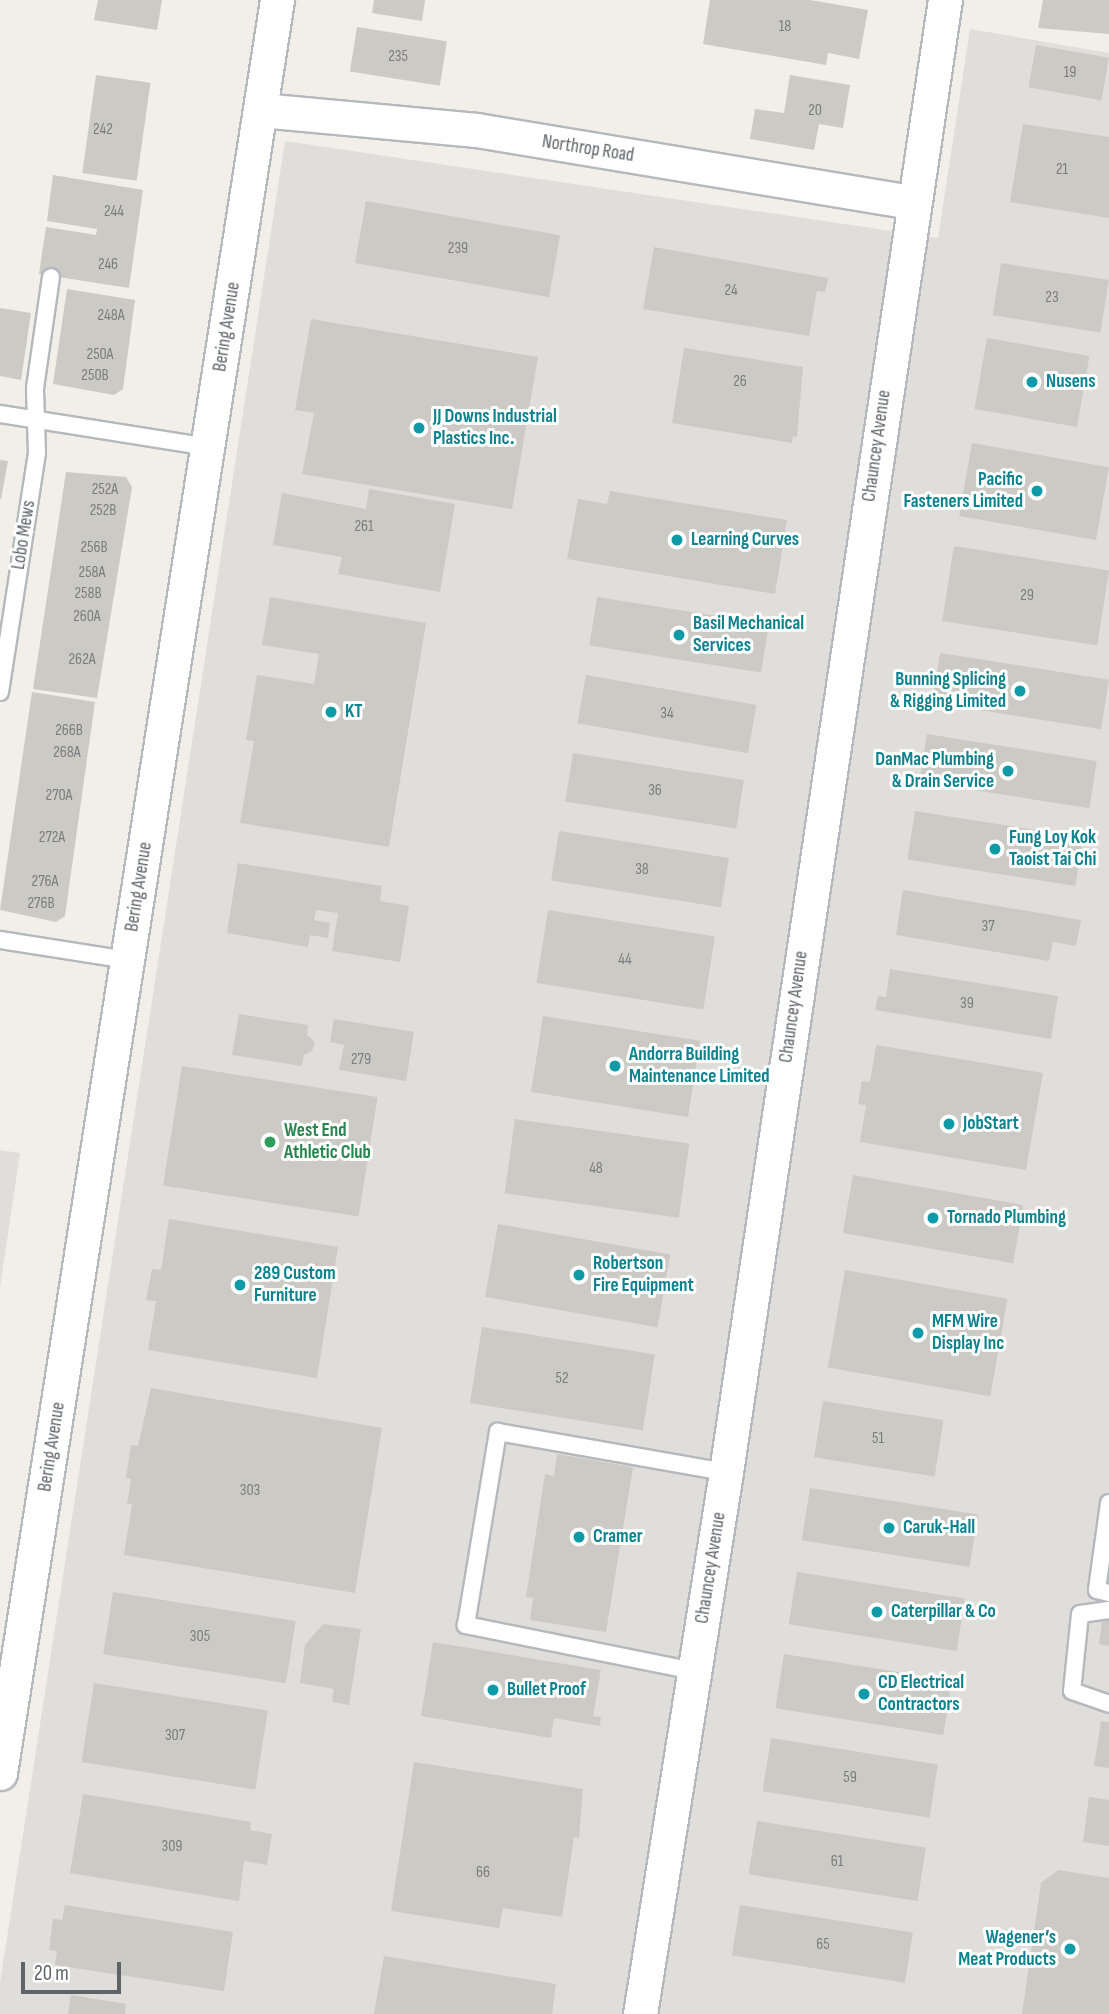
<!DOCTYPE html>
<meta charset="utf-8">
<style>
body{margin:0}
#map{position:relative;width:1109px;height:2014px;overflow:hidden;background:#f1efe8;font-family:"Sofia Sans Condensed",sans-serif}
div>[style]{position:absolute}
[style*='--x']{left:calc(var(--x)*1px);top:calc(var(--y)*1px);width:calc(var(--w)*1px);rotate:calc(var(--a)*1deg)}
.industrial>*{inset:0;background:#e0deda}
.building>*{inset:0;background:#cccac5;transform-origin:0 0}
.roads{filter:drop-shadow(2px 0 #b5b8bc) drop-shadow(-2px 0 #b5b8bc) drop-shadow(0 2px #b5b8bc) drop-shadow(0 -2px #b5b8bc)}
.service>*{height:16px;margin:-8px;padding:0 8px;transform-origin:8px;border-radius:8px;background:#fff}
.minor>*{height:33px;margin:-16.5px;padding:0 16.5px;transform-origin:16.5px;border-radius:16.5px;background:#fff}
.dots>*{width:19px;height:19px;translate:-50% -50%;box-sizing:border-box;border:4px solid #fff;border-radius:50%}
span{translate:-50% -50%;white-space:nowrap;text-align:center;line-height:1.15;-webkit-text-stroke:6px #fff;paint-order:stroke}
.number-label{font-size:16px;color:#7a7d7f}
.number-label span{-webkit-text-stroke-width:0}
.street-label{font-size:19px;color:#5f6368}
.culture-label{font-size:19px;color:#0d838f;font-weight:700}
.left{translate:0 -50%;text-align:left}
.right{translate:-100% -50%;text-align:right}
.leisure-label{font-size:19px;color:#27864d;font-weight:700}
.scale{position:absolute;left:21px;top:1962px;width:100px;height:32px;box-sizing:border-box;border:4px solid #5f6368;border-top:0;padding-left:9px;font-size:21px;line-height:24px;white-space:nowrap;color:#5f6368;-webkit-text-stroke:5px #fff;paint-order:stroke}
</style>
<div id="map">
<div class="industrial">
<div style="clip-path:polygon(970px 29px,1109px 53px,1109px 2014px,0 2014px,0 1983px,285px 141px,938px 238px)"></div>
<div style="clip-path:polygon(0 1150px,20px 1153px,0 1288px)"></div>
</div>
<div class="building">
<div style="clip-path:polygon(98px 0,162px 0,157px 30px,94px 20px)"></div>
<div style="clip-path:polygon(374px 0,425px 0,422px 21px,372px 13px)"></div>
<div style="clip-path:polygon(710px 0,810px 0,868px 10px,859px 59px,828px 53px,826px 65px,703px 44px)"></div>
<div style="clip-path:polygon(1043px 0,1109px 0,1109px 34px,1038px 28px)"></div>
<div style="left:357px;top:27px;width:91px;height:45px;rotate:9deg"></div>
<div style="left:1036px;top:45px;width:74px;height:43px;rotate:10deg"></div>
<div style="left:96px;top:75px;width:55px;height:99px;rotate:8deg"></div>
<div style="clip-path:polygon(790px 75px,850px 85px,843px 128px,819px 124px,814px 150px,750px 139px,755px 109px,784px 113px)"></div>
<div style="clip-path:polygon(1023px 124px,1109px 137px,1109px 218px,1010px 202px)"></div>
<div style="clip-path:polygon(53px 175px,143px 190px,129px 288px,39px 274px,46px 227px,96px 235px,97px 229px,47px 221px)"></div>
<div style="left:366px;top:201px;width:197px;height:63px;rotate:10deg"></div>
<div style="clip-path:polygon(654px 247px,828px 278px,825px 292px,817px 291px,809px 336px,643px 309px)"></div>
<div style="left:1001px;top:263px;width:109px;height:53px;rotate:9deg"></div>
<div style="clip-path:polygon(67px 289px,135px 300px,123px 389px,114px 395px,53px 384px)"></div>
<div style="clip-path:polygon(0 308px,31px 313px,21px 380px,0 376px)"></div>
<div style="clip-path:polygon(311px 319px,538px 357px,512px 509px,302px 474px,314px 413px,295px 410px)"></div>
<div style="left:987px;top:338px;width:104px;height:72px;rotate:10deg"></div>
<div style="clip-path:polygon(684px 348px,803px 367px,797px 437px,793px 436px,792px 443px,672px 423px)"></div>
<div style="left:972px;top:443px;width:139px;height:74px;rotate:10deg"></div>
<div style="clip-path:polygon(0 460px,8px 461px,1px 499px,0 499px)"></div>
<div style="clip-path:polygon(66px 472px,126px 477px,132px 487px,97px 698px,33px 689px)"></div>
<div style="clip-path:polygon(369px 489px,455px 504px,440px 592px,338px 574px,342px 557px,273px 545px,282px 493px,366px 509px)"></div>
<div style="clip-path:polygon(610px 491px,787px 520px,775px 594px,567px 559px,578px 499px,607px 504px)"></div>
<div style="left:954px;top:546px;width:157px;height:76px;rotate:9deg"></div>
<div style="clip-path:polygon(270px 597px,426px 623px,389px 847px,240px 823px,254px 741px,246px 740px,257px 675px,314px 684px,319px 654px,262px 645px)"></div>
<div style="left:597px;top:597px;width:174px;height:49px;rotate:9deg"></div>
<div style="left:940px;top:653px;width:171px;height:50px;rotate:9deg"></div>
<div style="left:586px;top:675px;width:173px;height:49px;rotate:10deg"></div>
<div style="clip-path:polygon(32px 692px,95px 702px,65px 916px,56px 922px,0 910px)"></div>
<div style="left:927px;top:734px;width:172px;height:48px;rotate:9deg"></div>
<div style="left:573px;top:753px;width:173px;height:49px;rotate:9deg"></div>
<div style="left:915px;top:811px;width:170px;height:49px;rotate:9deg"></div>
<div style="left:559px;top:831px;width:172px;height:50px;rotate:9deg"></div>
<div style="clip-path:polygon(238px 863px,382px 886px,380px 901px,409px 906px,400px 962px,332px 951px,338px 913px,316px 910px,314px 920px,330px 923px,328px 938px,310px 935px,308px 947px,227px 933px)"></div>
<div style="clip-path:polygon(903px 890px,1081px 920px,1076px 946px,1053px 942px,1049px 961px,896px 935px)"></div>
<div style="left:548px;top:910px;width:169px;height:74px;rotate:9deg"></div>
<div style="clip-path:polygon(890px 969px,1058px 996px,1051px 1039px,875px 1010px,878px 996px,886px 997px)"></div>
<div style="clip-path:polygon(239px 1014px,308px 1025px,307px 1035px,315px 1042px,312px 1051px,304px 1055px,302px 1066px,232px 1055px)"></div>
<div style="left:543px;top:1016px;width:159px;height:77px;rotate:9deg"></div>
<div style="clip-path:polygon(334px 1019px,414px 1032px,406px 1081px,339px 1070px,344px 1045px,330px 1042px)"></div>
<div style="clip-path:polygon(876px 1045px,1043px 1073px,1026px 1170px,860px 1142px,866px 1105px,858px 1104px,862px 1081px,870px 1082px)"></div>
<div style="left:182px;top:1066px;width:198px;height:121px;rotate:9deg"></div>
<div style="left:515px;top:1119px;width:176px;height:75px;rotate:8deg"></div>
<div style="left:853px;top:1175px;width:173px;height:59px;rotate:10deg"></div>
<div style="clip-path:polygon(169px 1219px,338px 1247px,317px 1378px,148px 1350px,156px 1301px,146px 1300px,152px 1269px,161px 1270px)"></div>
<div style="left:498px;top:1224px;width:175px;height:74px;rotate:10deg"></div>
<div style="left:845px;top:1270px;width:165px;height:99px;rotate:10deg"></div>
<div style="left:482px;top:1327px;width:175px;height:77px;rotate:9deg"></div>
<div style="clip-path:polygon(151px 1388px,382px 1428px,355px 1593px,124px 1555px,132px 1504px,127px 1504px,131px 1479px,126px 1478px,131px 1445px,138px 1446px)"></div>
<div style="left:823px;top:1401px;width:122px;height:57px;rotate:9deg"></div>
<div style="clip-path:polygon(557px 1454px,633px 1467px,606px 1632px,530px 1620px,533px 1598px,526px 1597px,545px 1474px,554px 1476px)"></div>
<div style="left:810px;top:1488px;width:170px;height:53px;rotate:9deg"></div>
<div style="left:797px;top:1572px;width:170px;height:53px;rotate:9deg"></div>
<div style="left:113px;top:1592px;width:185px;height:63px;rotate:9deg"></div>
<div style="clip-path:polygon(1103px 1616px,1109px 1616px,1109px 1646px,1099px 1644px)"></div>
<div style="clip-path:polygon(323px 1624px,361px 1629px,349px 1705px,332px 1702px,334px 1689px,300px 1683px,305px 1645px)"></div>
<div style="clip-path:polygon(433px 1642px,601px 1670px,593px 1716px,601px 1717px,600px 1726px,554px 1718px,551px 1738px,421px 1716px)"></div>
<div style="left:784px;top:1654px;width:170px;height:55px;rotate:9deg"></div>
<div style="left:94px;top:1683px;width:176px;height:80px;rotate:9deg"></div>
<div style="clip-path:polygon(1101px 1721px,1109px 1722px,1109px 1768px,1094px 1766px)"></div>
<div style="left:771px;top:1738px;width:169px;height:54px;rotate:9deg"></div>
<div style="clip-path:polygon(414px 1762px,583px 1789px,579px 1838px,574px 1837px,562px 1917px,503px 1908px,499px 1928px,391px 1911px)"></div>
<div style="clip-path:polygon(83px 1794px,251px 1822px,250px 1830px,272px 1834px,267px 1865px,244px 1861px,239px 1901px,70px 1873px)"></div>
<div style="clip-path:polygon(1089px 1797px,1109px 1800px,1109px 1846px,1083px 1842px)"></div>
<div style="left:757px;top:1821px;width:171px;height:54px;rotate:9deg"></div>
<div style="clip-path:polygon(1058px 1870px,1109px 1878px,1109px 2014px,1022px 2014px,1041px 1883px)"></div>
<div style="clip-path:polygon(65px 1905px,233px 1932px,224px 1991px,55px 1965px,57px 1951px,49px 1950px,53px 1919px,62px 1920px)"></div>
<div style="left:740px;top:1905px;width:175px;height:51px;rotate:9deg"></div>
<div style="clip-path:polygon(384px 1956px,556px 1984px,552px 2014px,374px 2014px)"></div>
<div style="clip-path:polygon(71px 1995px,126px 2004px,125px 2014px,68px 2014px)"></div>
</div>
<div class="roads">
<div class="service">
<div style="--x:0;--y:414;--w:211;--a:9"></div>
<div style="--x:0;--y:692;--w:242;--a:-81.2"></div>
<div style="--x:37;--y:453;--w:65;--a:-91.8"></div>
<div style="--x:35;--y:388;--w:112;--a:-81.8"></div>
<div style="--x:0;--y:940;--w:130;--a:8.9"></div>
<div style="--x:1109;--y:1503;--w:88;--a:97.9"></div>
<div style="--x:1097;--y:1590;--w:12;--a:14"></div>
<div style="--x:1109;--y:1610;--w:29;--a:172"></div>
<div style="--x:1080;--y:1614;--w:77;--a:95.9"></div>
<div style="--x:1072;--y:1691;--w:39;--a:19"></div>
<div style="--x:694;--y:1671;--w:233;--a:-168.6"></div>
<div style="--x:466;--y:1625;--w:196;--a:-80.6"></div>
<div style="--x:498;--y:1432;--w:231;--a:10"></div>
</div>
<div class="minor">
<div style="--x:261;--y:110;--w:216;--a:5.3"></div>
<div style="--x:476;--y:130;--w:443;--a:9.4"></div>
<div style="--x:0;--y:1773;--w:1795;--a:-81.12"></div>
<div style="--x:640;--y:2014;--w:549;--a:-80.98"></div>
<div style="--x:726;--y:1472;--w:1488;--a:-81.54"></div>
</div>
</div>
<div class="dots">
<div style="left:1032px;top:382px;background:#0f9aa8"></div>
<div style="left:419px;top:428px;background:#0f9aa8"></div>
<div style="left:1037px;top:491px;background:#0f9aa8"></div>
<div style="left:677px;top:540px;background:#0f9aa8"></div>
<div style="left:679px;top:635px;background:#0f9aa8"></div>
<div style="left:1020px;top:691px;background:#0f9aa8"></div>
<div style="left:331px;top:712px;background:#0f9aa8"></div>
<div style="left:1008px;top:771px;background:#0f9aa8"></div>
<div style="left:995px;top:849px;background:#0f9aa8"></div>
<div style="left:615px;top:1066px;background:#0f9aa8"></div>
<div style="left:949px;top:1124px;background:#0f9aa8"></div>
<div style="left:270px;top:1142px;background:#2e9e5b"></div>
<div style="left:933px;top:1218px;background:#0f9aa8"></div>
<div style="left:579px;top:1275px;background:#0f9aa8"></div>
<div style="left:240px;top:1285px;background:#0f9aa8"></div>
<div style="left:918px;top:1333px;background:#0f9aa8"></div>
<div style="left:889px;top:1528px;background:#0f9aa8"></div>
<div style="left:579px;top:1537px;background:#0f9aa8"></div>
<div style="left:877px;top:1612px;background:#0f9aa8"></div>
<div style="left:493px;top:1690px;background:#0f9aa8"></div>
<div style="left:864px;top:1694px;background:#0f9aa8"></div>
<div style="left:1070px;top:1949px;background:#0f9aa8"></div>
</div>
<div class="number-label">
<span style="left:785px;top:27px">18</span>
<span style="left:398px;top:57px">235</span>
<span style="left:1070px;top:73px">19</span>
<span style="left:815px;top:111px">20</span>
<span style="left:103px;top:130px">242</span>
<span style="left:1062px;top:170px">21</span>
<span style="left:114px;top:212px">244</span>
<span style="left:458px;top:249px">239</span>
<span style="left:108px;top:265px">246</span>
<span style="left:731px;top:291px">24</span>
<span style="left:1052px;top:298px">23</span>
<span style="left:111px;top:316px">248A</span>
<span style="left:100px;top:355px">250A</span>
<span style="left:95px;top:376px">250B</span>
<span style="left:740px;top:382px">26</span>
<span style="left:105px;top:490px">252A</span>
<span style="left:103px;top:511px">252B</span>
<span style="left:364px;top:527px">261</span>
<span style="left:94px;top:548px">256B</span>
<span style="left:92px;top:573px">258A</span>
<span style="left:88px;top:594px">258B</span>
<span style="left:1027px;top:596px">29</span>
<span style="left:87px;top:617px">260A</span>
<span style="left:82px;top:660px">262A</span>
<span style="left:667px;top:714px">34</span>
<span style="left:69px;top:731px">266B</span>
<span style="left:67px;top:753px">268A</span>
<span style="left:655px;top:791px">36</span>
<span style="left:59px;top:796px">270A</span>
<span style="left:52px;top:838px">272A</span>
<span style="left:642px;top:870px">38</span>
<span style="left:45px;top:882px">276A</span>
<span style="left:41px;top:904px">276B</span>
<span style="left:988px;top:927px">37</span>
<span style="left:625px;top:960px">44</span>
<span style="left:967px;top:1004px">39</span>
<span style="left:361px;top:1060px">279</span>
<span style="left:596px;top:1169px">48</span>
<span style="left:562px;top:1379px">52</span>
<span style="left:878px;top:1439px">51</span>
<span style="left:250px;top:1491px">303</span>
<span style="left:200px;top:1637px">305</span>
<span style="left:175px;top:1736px">307</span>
<span style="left:850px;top:1778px">59</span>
<span style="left:172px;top:1847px">309</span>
<span style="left:837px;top:1862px">61</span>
<span style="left:483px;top:1873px">66</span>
<span style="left:823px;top:1945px">65</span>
</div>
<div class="street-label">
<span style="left:588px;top:149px;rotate:9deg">Northrop Road</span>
<span style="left:227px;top:327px;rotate:-81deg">Bering Avenue</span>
<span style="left:877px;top:446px;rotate:-82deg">Chauncey Avenue</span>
<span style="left:24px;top:535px;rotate:-81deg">Lobo Mews</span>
<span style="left:139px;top:887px;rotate:-81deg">Bering Avenue</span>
<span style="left:794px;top:1007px;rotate:-82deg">Chauncey Avenue</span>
<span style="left:52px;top:1447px;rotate:-81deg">Bering Avenue</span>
<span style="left:711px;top:1568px;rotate:-81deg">Chauncey Avenue</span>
</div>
<div class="culture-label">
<span class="left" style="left:1046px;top:382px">Nusens</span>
<span class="left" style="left:433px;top:428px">JJ Downs Industrial<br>Plastics Inc.</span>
<span class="right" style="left:1023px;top:491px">Pacific<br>Fasteners Limited</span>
<span class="left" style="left:691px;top:540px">Learning Curves</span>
<span class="left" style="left:693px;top:635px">Basil Mechanical<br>Services</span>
<span class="right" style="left:1006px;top:691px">Bunning Splicing<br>&amp; Rigging Limited</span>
<span class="left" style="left:345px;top:712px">KT</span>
<span class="right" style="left:994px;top:771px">DanMac Plumbing<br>&amp; Drain Service</span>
<span class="left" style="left:1009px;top:849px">Fung Loy Kok<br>Taoist Tai Chi</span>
<span class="left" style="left:629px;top:1066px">Andorra Building<br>Maintenance Limited</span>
<span class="left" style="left:963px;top:1124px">JobStart</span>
<span class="left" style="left:947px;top:1218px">Tornado Plumbing</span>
<span class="left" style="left:593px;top:1275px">Robertson<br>Fire Equipment</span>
<span class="left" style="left:254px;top:1285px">289 Custom<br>Furniture</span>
<span class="left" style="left:932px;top:1333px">MFM Wire<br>Display Inc</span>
<span class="left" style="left:903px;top:1528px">Caruk-Hall</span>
<span class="left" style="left:593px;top:1537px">Cramer</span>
<span class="left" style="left:891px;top:1612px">Caterpillar &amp; Co</span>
<span class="left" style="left:878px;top:1694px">CD Electrical<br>Contractors</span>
<span class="left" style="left:507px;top:1690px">Bullet Proof</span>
<span class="right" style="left:1056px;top:1949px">Wagener’s<br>Meat Products</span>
</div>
<div class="leisure-label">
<span class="left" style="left:284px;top:1142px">West End<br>Athletic Club</span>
</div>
<div class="scale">20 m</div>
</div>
